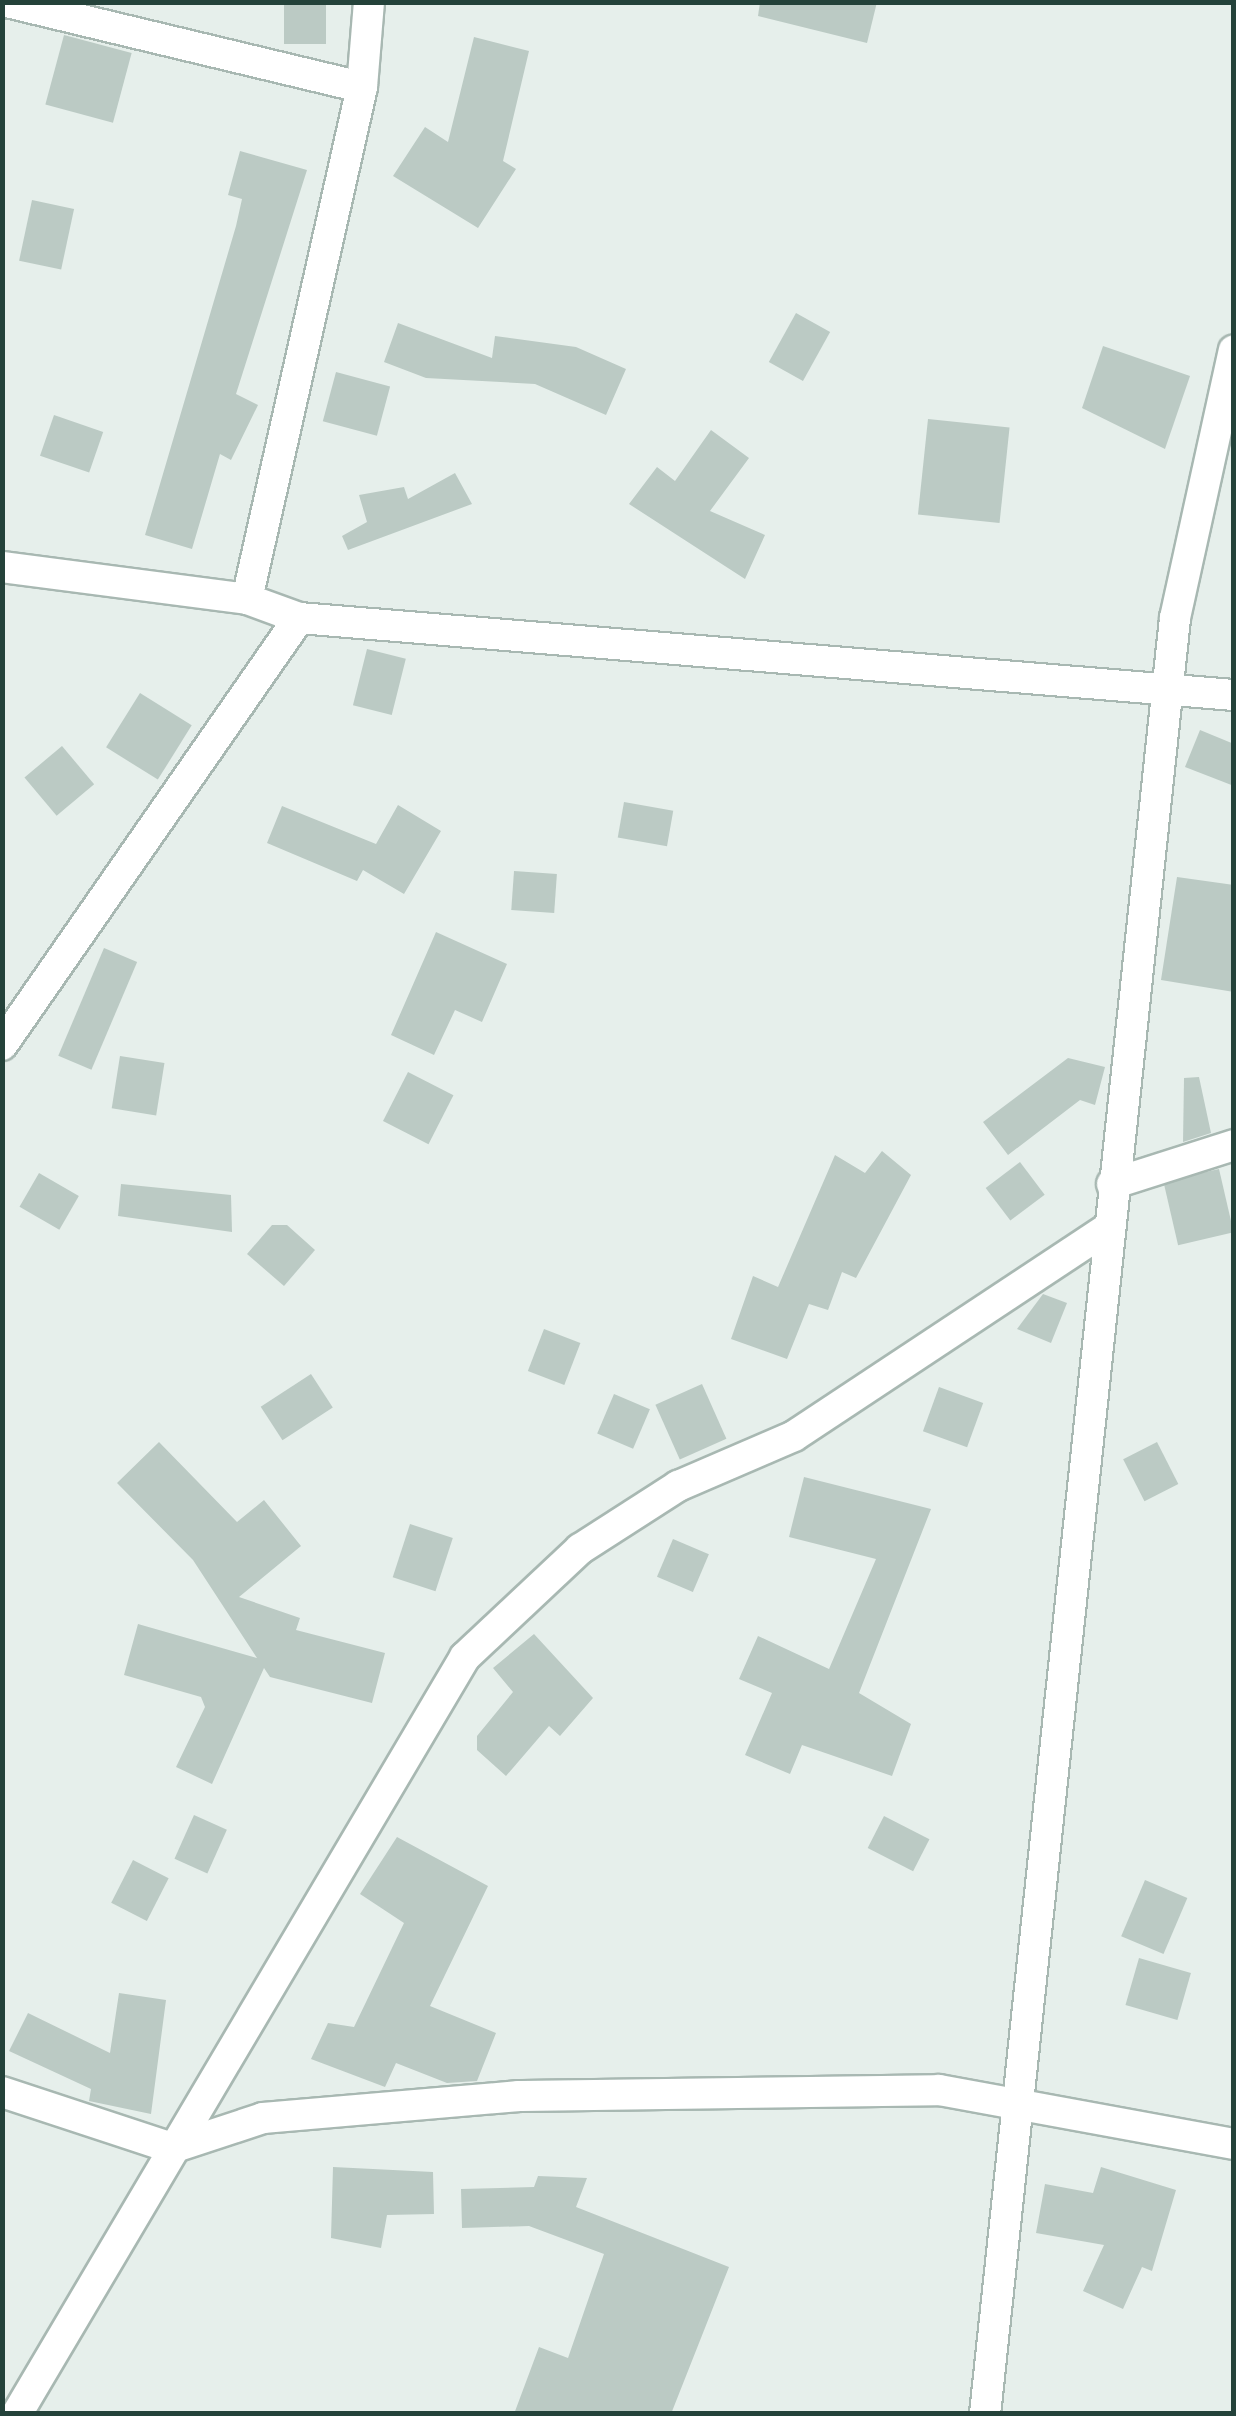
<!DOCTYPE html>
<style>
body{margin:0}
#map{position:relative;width:1236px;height:2416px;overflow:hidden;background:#e6efeb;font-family:"Fira Sans Condensed",sans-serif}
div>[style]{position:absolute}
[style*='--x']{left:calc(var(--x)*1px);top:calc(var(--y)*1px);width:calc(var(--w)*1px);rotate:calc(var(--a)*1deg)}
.building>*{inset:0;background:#bbcac4;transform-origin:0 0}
.roads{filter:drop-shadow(2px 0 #a8b8b2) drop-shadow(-2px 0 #a8b8b2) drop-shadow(0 2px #a8b8b2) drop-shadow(0 -2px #a8b8b2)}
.street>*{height:30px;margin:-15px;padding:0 15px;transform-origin:15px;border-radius:15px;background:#fff}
span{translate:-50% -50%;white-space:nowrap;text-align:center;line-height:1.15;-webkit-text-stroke:10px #f7fbf9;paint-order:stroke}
.frame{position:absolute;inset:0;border:5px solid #24423a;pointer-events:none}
</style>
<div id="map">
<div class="building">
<div style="left:284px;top:2px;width:42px;height:42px"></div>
<div style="clip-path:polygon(760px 2px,877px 2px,867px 43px,758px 16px)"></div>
<div style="left:64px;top:35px;width:70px;height:72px;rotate:15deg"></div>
<div style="clip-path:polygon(474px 37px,529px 51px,503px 161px,516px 169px,478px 228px,393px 176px,425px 127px,448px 142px)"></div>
<div style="clip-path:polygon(240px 151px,307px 170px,236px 394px,258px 405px,231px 460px,220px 454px,192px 549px,145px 535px,236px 226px,242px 199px,228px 195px)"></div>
<div style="left:32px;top:200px;width:43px;height:62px;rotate:12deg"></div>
<div style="left:796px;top:313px;width:39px;height:56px;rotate:29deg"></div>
<div style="clip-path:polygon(398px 323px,492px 358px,495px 336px,576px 347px,626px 369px,606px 415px,535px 384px,426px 378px,384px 362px)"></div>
<div style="clip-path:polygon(1103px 346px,1190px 376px,1165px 449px,1082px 408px)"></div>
<div style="left:336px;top:372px;width:56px;height:51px;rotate:15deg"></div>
<div style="left:54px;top:415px;width:52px;height:43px;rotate:19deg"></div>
<div style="left:928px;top:419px;width:82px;height:96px;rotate:6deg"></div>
<div style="clip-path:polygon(711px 430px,749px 458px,710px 511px,765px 535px,745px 579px,629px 504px,657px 467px,675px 481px)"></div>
<div style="clip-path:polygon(455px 473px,472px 504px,348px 550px,342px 536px,367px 522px,359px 495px,404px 487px,408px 499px)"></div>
<div style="left:367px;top:649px;width:40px;height:58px;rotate:14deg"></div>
<div style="left:140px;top:693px;width:61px;height:64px;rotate:32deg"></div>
<div style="clip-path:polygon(1200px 730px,1234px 744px,1234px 786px,1185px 767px)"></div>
<div style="left:62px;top:746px;width:50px;height:49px;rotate:50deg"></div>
<div style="left:624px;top:802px;width:50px;height:36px;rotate:10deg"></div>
<div style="clip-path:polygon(398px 805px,441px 831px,404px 894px,363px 870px,357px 881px,267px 843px,282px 806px,376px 844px)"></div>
<div style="left:514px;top:871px;width:43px;height:39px;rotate:4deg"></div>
<div style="clip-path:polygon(1177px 877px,1234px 885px,1234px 992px,1161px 980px)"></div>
<div style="clip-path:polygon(436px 932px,507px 964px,482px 1022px,455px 1010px,434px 1055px,391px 1035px)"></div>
<div style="left:104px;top:948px;width:36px;height:117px;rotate:23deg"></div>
<div style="left:120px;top:1056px;width:45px;height:53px;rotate:9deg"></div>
<div style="clip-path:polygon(1068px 1058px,1105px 1067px,1095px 1105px,1080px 1100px,1008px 1155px,983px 1122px)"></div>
<div style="left:408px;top:1072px;width:51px;height:55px;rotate:27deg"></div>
<div style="clip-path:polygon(1199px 1077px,1211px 1133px,1183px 1142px,1184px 1078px)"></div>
<div style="clip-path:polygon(882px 1151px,911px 1175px,856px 1278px,842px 1272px,828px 1310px,809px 1304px,787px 1359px,731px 1339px,753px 1276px,778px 1287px,835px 1155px,865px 1173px)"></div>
<div style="left:1020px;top:1162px;width:41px;height:43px;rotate:53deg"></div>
<div style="left:1219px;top:1169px;width:65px;height:57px;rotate:77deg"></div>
<div style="left:39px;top:1173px;width:46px;height:39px;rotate:30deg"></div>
<div style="clip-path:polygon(121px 1184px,231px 1195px,232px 1232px,118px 1216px)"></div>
<div style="clip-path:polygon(272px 1225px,287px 1225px,315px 1250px,284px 1286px,247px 1254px)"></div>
<div style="clip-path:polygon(1043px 1294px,1067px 1303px,1051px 1343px,1017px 1329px)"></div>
<div style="left:544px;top:1329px;width:39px;height:45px;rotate:21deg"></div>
<div style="left:311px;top:1374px;width:40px;height:60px;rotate:57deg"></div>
<div style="left:702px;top:1384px;width:60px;height:51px;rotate:66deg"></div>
<div style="left:939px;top:1387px;width:47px;height:47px;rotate:20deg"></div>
<div style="left:614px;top:1394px;width:39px;height:43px;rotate:23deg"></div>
<div style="clip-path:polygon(159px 1442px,237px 1522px,264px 1500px,301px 1546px,239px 1597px,300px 1618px,296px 1630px,385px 1653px,372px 1703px,270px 1677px,264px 1668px,212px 1784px,176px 1767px,205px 1707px,201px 1697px,124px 1675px,138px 1624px,257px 1658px,193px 1560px,117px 1483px)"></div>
<div style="left:1157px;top:1442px;width:47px;height:38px;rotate:63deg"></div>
<div style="clip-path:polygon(804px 1477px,931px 1509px,859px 1693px,911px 1724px,892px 1776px,802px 1745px,790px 1774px,745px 1755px,772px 1693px,739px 1679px,758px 1636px,829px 1669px,876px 1559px,789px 1537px)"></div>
<div style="left:410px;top:1524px;width:45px;height:56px;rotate:18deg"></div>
<div style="left:673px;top:1539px;width:39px;height:41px;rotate:23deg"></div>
<div style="clip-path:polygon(534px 1634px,593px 1698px,560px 1736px,549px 1726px,506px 1776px,477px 1750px,477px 1736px,513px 1692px,493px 1668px)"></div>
<div style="left:194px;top:1815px;width:36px;height:48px;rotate:24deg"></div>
<div style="left:884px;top:1816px;width:51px;height:36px;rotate:27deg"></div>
<div style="clip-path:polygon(397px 1837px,488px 1886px,430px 2006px,496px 2033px,477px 2081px,447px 2083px,396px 2063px,385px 2087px,311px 2059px,328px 2023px,354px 2027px,404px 1923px,360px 1894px)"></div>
<div style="left:133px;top:1860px;width:40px;height:48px;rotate:27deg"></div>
<div style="left:1145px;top:1880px;width:46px;height:61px;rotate:23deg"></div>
<div style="left:1139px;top:1958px;width:54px;height:49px;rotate:16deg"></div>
<div style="clip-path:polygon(119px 1993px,166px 2000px,151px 2114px,89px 2101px,91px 2089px,9px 2051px,28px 2013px,110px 2053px)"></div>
<div style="clip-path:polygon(333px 2167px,433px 2172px,434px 2214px,387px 2215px,381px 2248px,331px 2238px)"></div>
<div style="clip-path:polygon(1101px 2167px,1176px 2190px,1152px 2271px,1142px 2267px,1123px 2309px,1083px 2291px,1104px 2245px,1036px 2233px,1045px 2184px,1093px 2193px)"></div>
<div style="clip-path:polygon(538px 2176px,587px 2178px,576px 2207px,729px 2267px,671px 2414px,514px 2414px,539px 2347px,568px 2358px,604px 2254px,529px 2226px,462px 2228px,461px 2189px,534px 2187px)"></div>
</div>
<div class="roads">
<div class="street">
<div style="--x:7;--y:2;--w:365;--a:13.5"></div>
<div style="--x:2;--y:567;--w:247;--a:7.4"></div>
<div style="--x:247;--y:599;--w:55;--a:20.1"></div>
<div style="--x:299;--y:618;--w:938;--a:4.71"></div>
<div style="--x:247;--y:599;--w:525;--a:-77.34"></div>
<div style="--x:362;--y:87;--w:85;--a:-85.3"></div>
<div style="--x:2;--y:1045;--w:520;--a:-55.18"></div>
<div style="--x:1112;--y:1184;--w:128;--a:-17.7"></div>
<div style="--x:2;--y:2092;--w:179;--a:18.2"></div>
<div style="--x:172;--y:2148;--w:96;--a:-18.2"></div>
<div style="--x:263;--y:2118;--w:257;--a:-4.9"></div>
<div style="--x:519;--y:2096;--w:420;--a:-0.8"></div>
<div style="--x:939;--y:2090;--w:300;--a:10.4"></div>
<div style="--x:17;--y:2414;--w:880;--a:-59.38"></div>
<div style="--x:465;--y:1657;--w:158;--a:-43.2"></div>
<div style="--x:580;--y:1549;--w:117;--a:-32.7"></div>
<div style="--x:678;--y:1486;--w:126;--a:-23.3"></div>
<div style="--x:794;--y:1436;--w:375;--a:-33.5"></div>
<div style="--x:985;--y:2414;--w:1806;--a:-83.96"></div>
<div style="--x:1175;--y:618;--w:274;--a:-77.6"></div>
</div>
</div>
<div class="frame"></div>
</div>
